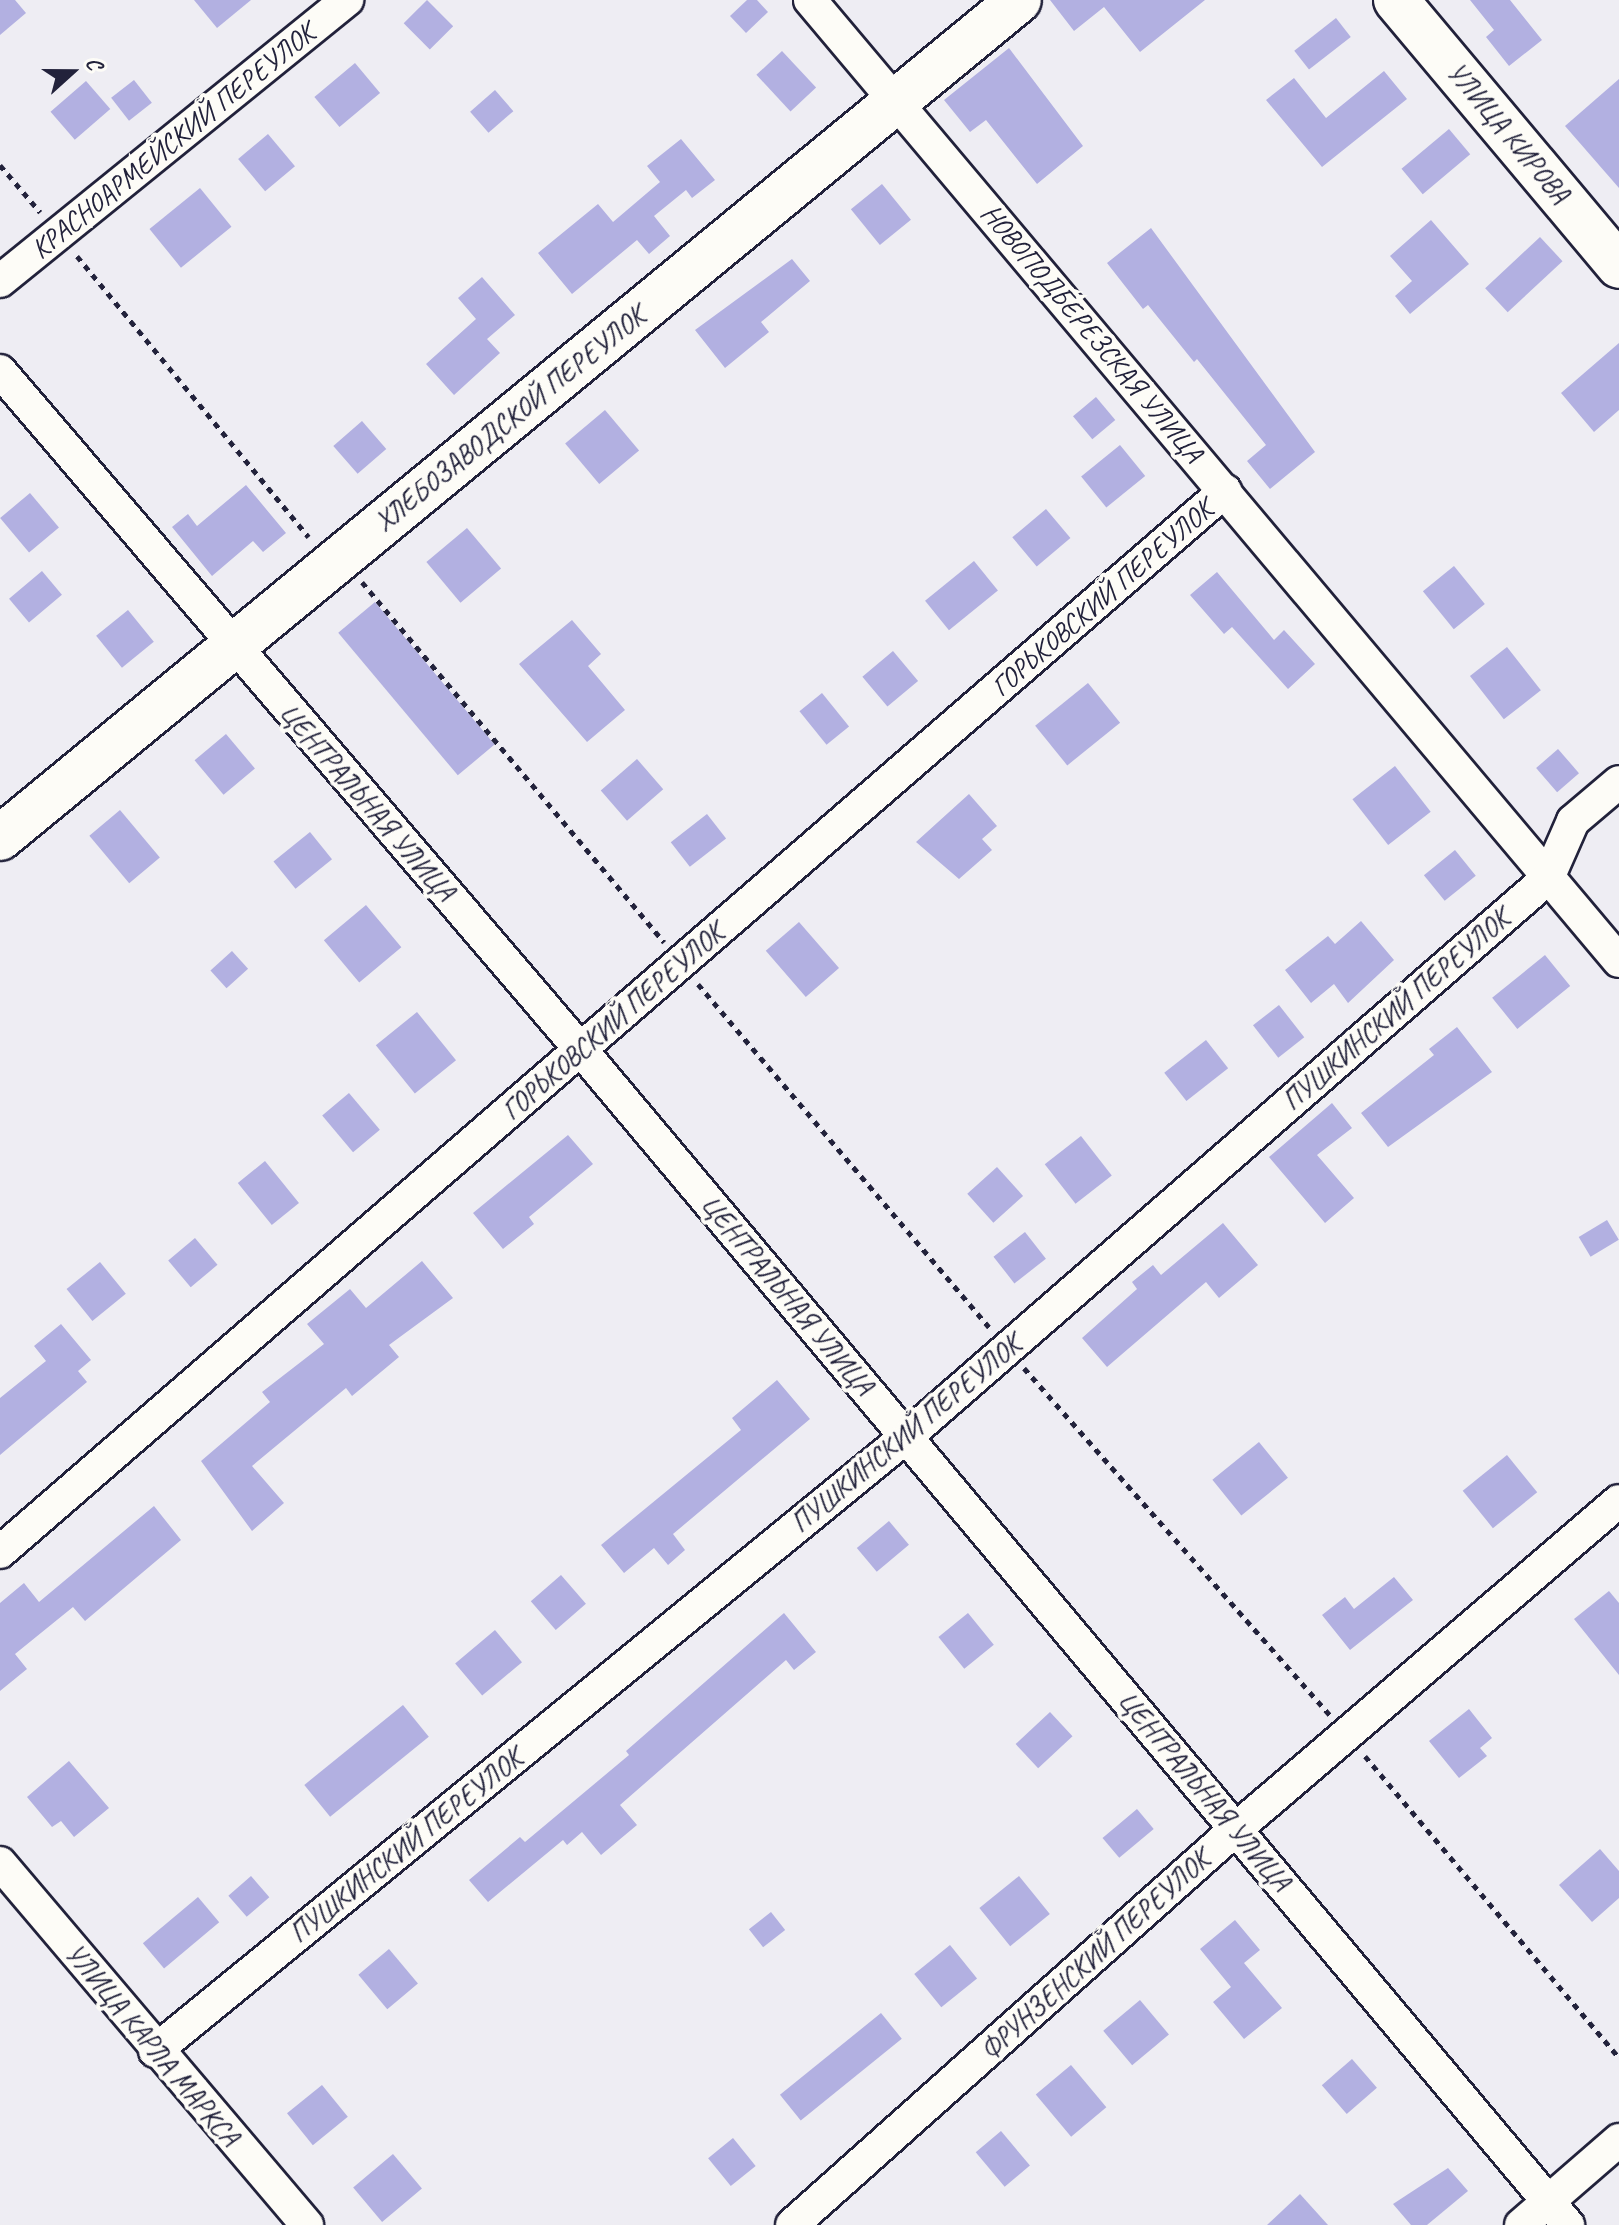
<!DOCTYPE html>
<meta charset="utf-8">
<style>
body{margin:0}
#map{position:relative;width:1619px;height:2225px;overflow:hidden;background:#eeedf3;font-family:Caveat,sans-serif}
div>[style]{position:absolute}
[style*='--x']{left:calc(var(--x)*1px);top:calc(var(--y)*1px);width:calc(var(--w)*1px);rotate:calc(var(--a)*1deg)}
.building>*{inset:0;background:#b2b0e1;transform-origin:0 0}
.path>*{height:5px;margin-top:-2.5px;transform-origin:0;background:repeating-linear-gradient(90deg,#22223b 0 6px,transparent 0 12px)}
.roads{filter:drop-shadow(2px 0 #22223b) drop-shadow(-2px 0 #22223b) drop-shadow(0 2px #22223b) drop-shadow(0 -2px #22223b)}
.street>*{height:32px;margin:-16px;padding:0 16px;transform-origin:16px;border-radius:16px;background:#fdfcf7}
.secondary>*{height:44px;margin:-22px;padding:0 22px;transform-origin:22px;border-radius:22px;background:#fdfcf7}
span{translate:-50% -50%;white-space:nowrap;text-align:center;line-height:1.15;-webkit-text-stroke:8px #fdfcf7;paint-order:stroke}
.street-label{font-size:28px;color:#22223b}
.north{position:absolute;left:32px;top:32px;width:80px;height:80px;-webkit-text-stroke:6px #fdfcf7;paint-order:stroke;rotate:69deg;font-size:22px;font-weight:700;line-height:32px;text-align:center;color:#22223b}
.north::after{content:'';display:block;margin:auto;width:28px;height:36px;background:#22223b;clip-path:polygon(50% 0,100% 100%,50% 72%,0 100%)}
</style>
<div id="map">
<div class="building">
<div style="clip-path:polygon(0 0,15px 0,26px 13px,0 35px)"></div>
<div style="clip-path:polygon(194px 0,251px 0,217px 28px)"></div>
<div style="left:427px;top:0;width:37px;height:33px;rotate:45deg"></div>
<div style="clip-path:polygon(747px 0,757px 0,768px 12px,746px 33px,730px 16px)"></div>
<div style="clip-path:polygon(1050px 0,1205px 0,1140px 52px,1104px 7px,1074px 31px)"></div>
<div style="clip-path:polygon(1470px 0,1510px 0,1542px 40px,1509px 66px,1486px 37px,1494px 30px)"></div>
<div style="left:1336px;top:18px;width:24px;height:53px;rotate:52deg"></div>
<div style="clip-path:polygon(1009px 48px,1083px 146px,1037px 184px,986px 120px,970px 132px,944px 100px)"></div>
<div style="left:782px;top:51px;width:50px;height:35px;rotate:47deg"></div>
<div style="left:355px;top:63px;width:39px;height:53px;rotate:50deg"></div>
<div style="clip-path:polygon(1384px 71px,1407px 99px,1322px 167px,1266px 100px,1294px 78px,1326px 118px)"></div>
<div style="clip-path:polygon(1619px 79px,1619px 188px,1565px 126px)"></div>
<div style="left:134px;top:80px;width:29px;height:29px;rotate:52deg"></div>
<div style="left:86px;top:81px;width:37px;height:47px;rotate:49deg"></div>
<div style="left:495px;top:90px;width:28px;height:33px;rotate:49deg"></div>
<div style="left:1449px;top:129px;width:33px;height:62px;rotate:50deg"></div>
<div style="left:268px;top:134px;width:42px;height:39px;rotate:50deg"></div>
<div style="clip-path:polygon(681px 139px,715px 180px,692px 198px,686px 190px,654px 216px,670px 236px,649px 254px,637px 240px,572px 294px,538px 253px,598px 204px,613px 222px,660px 182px,647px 166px)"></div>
<div style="left:882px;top:184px;width:46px;height:40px;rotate:51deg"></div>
<div style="left:200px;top:188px;width:50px;height:65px;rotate:51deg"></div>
<div style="clip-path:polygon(1431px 220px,1469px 264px,1410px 314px,1395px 296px,1412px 281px,1390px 256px)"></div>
<div style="clip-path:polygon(1151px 228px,1315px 452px,1270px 489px,1247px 461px,1266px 445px,1197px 359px,1194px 362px,1148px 305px,1143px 309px,1107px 263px)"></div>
<div style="left:1540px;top:237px;width:33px;height:75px;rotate:47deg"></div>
<div style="clip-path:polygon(792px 259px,810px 281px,761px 322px,769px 332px,725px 368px,695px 330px)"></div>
<div style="clip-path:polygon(482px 277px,515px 315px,487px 339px,500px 353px,454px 395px,426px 364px,476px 319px,458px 298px)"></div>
<div style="clip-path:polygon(1619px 343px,1619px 410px,1594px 432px,1561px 393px)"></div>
<div style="left:1096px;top:397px;width:30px;height:30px;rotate:50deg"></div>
<div style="left:605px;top:410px;width:53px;height:52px;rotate:50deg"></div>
<div style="left:362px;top:421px;width:37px;height:38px;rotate:49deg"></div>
<div style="left:1120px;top:445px;width:40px;height:50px;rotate:51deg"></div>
<div style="clip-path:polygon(246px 485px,286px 533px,263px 552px,253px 541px,212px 576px,172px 527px,188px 514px,197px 526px)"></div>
<div style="left:30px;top:493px;width:45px;height:39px;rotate:50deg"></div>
<div style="left:1046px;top:509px;width:38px;height:44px;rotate:50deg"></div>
<div style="left:467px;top:528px;width:53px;height:53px;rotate:50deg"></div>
<div style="left:974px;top:561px;width:38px;height:63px;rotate:51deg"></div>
<div style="left:1454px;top:566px;width:49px;height:40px;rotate:51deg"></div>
<div style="left:42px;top:571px;width:31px;height:43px;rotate:50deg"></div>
<div style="clip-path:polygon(1217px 572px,1274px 640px,1284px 630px,1315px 664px,1288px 689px,1232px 627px,1224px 634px,1190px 595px)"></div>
<div style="left:375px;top:602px;width:186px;height:48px;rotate:50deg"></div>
<div style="left:128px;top:610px;width:41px;height:41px;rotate:51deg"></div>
<div style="clip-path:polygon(572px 620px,601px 654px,588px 666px,625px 710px,587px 742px,519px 664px)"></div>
<div style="left:1507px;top:647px;width:55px;height:47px;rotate:52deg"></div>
<div style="left:893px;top:651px;width:39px;height:40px;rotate:50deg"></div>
<div style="left:1088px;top:683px;width:51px;height:68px;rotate:51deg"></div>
<div style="left:822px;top:693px;width:43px;height:29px;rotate:51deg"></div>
<div style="left:226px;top:734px;width:45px;height:41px;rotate:50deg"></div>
<div style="left:1558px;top:749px;width:32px;height:29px;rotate:49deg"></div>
<div style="left:637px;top:759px;width:40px;height:48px;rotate:49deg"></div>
<div style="left:1395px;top:766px;width:58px;height:54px;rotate:52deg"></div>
<div style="clip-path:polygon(969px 794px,997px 826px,982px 839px,992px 850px,959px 879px,916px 842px)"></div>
<div style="left:120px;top:810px;width:62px;height:40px;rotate:50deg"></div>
<div style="left:707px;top:814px;width:31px;height:46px;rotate:52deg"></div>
<div style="left:310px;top:832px;width:35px;height:47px;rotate:51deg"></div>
<div style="left:1455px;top:850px;width:33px;height:40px;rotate:51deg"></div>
<div style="left:366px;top:905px;width:55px;height:55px;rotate:50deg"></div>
<div style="clip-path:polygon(1361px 921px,1394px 960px,1348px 1003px,1334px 984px,1311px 1003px,1285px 970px,1328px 936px,1335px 944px)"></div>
<div style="left:799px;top:922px;width:61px;height:44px;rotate:49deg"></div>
<div style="left:232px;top:951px;width:24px;height:29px;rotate:48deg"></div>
<div style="left:1545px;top:955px;width:40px;height:68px;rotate:51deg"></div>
<div style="left:1279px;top:1005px;width:41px;height:33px;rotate:52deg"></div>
<div style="left:417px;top:1012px;width:62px;height:53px;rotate:51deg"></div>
<div style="clip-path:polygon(1457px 1027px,1492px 1072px,1388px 1147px,1361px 1113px,1434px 1055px,1429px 1049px)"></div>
<div style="left:1206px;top:1040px;width:36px;height:53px;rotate:52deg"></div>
<div style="left:349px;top:1093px;width:48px;height:35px;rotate:50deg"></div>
<div style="clip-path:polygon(1332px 1103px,1352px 1128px,1317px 1155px,1354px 1198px,1325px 1223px,1269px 1157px)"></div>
<div style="clip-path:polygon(568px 1135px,593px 1164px,529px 1217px,534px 1224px,503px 1249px,473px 1213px)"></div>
<div style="left:1081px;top:1136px;width:50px;height:46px;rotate:52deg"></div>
<div style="left:265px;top:1161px;width:54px;height:35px;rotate:51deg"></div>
<div style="left:997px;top:1167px;width:39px;height:40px;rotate:48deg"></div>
<div style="left:1607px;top:1220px;width:23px;height:33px;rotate:59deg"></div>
<div style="clip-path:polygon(1223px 1223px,1258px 1265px,1219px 1298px,1206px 1282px,1107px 1367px,1082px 1338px,1137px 1289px,1132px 1282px,1153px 1265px,1161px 1275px)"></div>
<div style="left:1025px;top:1232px;width:34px;height:40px;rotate:52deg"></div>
<div style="left:195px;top:1238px;width:35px;height:35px;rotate:50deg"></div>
<div style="clip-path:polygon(422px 1261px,453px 1298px,389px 1345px,399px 1357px,352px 1396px,346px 1388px,252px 1466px,284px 1503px,252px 1531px,201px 1461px,270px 1402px,262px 1392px,324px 1344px,307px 1324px,350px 1289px,366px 1308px)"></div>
<div style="left:100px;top:1262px;width:41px;height:43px;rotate:51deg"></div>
<div style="clip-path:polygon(61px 1324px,91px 1360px,78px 1371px,87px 1382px,0 1455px,0 1398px,46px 1361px,34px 1346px)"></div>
<div style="clip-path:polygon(777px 1380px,810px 1419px,673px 1534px,685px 1550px,668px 1565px,654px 1548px,624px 1573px,601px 1545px,741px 1430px,732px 1418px)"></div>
<div style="left:1259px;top:1442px;width:46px;height:60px;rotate:51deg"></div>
<div style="left:1507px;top:1455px;width:48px;height:57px;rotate:51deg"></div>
<div style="clip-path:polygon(154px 1506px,181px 1540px,85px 1621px,73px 1607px,15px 1654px,27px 1669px,0 1691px,0 1603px,24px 1583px,39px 1602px)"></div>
<div style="left:889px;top:1521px;width:31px;height:42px;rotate:50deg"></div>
<div style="left:561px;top:1575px;width:38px;height:40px;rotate:49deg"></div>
<div style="clip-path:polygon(1394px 1577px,1413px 1600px,1350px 1650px,1322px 1615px,1345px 1597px,1354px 1609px)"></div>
<div style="clip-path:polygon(1609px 1591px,1619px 1603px,1619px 1675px,1574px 1619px)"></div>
<div style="clip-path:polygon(784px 1613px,816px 1652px,794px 1670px,786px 1660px,620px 1805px,637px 1825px,601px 1855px,582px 1832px,567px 1845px,563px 1840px,488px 1902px,469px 1880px,520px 1837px,525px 1842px,629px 1755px,626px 1751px)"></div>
<div style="left:968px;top:1613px;width:41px;height:38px;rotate:51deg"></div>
<div style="left:495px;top:1630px;width:42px;height:52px;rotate:50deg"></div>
<div style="left:403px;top:1705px;width:41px;height:127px;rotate:51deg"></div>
<div style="clip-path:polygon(1469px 1709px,1492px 1738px,1480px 1748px,1487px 1756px,1459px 1778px,1429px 1741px)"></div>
<div style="left:1050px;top:1712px;width:33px;height:47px;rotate:47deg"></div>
<div style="clip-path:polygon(69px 1761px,109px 1808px,74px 1837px,61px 1821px,52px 1827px,27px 1797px)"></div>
<div style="left:1137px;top:1809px;width:26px;height:45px;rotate:50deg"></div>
<div style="clip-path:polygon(1600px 1849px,1619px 1871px,1619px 1898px,1592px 1922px,1559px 1885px)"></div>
<div style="left:251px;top:1876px;width:28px;height:30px;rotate:49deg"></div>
<div style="left:1019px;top:1876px;width:49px;height:51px;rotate:51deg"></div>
<div style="left:198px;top:1897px;width:33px;height:72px;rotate:50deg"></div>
<div style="left:771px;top:1912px;width:23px;height:28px;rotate:52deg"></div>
<div style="clip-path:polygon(1235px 1920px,1260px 1950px,1244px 1963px,1282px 2008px,1244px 2039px,1213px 2002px,1231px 1987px,1200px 1949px)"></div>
<div style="left:950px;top:1945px;width:43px;height:46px;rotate:51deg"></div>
<div style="left:389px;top:1949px;width:45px;height:40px;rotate:50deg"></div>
<div style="left:1140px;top:2000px;width:45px;height:48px;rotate:50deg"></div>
<div style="left:881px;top:2013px;width:33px;height:130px;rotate:51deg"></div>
<div style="left:1352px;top:2059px;width:38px;height:40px;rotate:49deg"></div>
<div style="left:1071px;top:2065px;width:55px;height:46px;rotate:50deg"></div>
<div style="left:322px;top:2085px;width:41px;height:45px;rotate:51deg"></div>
<div style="left:1001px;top:2131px;width:45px;height:33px;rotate:50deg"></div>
<div style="left:733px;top:2138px;width:36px;height:32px;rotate:51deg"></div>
<div style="left:393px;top:2154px;width:45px;height:52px;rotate:50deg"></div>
<div style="clip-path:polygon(1448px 2168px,1468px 2191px,1427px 2225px,1411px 2225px,1393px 2204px)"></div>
<div style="clip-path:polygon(1300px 2194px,1328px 2225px,1267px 2225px)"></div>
</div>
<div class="path">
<div style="--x:0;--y:165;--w:62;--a:49.6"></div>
<div style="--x:77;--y:256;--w:364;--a:50.5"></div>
<div style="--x:362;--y:582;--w:470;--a:50"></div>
<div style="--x:698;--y:984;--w:450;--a:49.7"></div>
<div style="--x:1024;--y:1368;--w:463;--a:48.6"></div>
<div style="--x:1365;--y:1756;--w:395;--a:49.9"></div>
</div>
<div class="roads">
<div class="street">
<div style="--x:810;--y:0;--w:1256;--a:49.91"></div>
<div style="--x:0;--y:281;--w:447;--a:-39"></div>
<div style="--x:0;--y:371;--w:894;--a:49.45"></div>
<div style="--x:581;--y:1050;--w:1535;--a:49.97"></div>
<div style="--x:0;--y:1552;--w:1621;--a:-40.9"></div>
<div style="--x:0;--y:1863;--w:475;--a:49.7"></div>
<div style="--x:155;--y:2051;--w:970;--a:-39.27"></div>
<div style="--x:906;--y:1437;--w:851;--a:-41.05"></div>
<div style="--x:1548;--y:878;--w:62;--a:-66.3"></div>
<div style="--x:1573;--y:821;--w:60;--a:-40.3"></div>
<div style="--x:792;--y:2225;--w:595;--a:-41.73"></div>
<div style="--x:1236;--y:1829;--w:504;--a:-40.58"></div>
<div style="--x:1521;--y:2225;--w:130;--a:-40.9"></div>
</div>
<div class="secondary">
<div style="--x:1396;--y:0;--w:347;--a:50"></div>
<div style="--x:0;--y:838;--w:1319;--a:-39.43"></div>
</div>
</div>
<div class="street-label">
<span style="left:1508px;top:133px;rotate:50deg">УЛИЦА КИРОВА</span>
<span style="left:173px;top:141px;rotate:-39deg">КРАСНОАРМЕЙСКИЙ ПЕРЕУЛОК</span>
<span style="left:1092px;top:333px;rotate:50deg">НОВОПОДБЕРЕЗСКАЯ УЛИЦА</span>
<span style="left:510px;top:419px;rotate:-39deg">ХЛЕБОЗАВОДСКОЙ ПЕРЕУЛОК</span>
<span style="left:1102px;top:598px;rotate:-41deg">ГОРЬКОВСКИЙ ПЕРЕУЛОК</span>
<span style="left:367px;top:802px;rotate:49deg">ЦЕНТРАЛЬНАЯ УЛИЦА</span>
<span style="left:1396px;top:1010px;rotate:-41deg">ПУШКИНСКИЙ ПЕРЕУЛОК</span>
<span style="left:613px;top:1022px;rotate:-41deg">ГОРЬКОВСКИЙ ПЕРЕУЛОК</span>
<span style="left:787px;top:1295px;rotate:50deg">ЦЕНТРАЛЬНАЯ УЛИЦА</span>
<span style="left:906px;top:1434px;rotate:-40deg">ПУШКИНСКИЙ ПЕРЕУЛОК</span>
<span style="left:1204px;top:1791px;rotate:50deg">ЦЕНТРАЛЬНАЯ УЛИЦА</span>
<span style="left:406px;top:1846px;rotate:-39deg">ПУШКИНСКИЙ ПЕРЕУЛОК</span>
<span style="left:1095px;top:1955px;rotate:-42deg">ФРУНЗЕНСКИЙ ПЕРЕУЛОК</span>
<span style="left:152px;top:2045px;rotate:50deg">УЛИЦА КАРЛА МАРКСА</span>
</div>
<div class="north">С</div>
</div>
